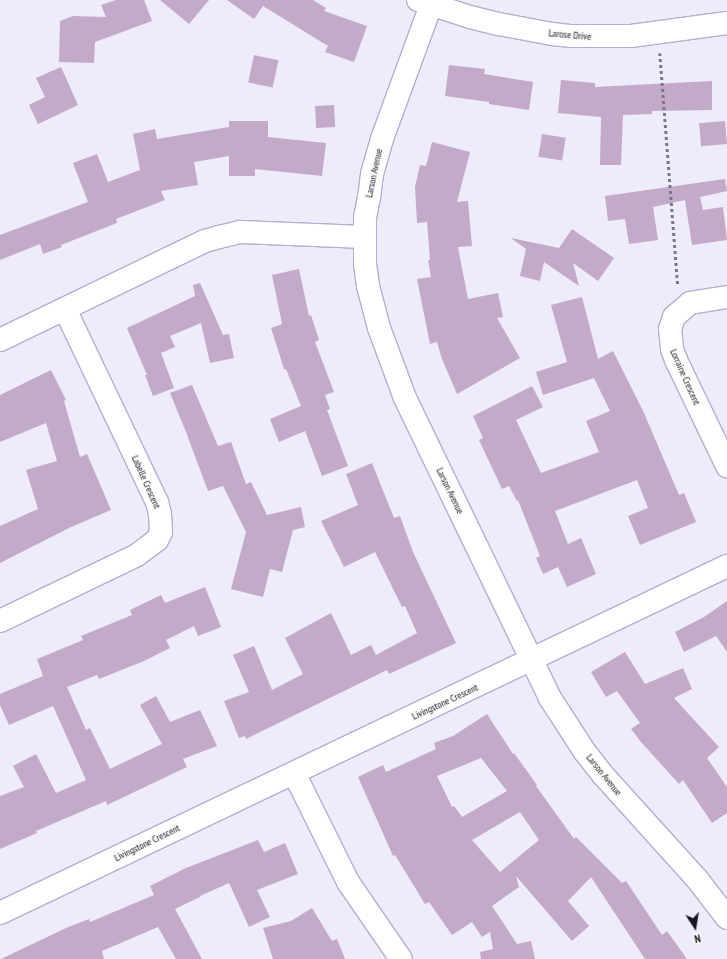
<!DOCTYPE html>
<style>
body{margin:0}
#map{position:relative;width:727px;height:959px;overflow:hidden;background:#eeebfa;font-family:"PT Sans Narrow",sans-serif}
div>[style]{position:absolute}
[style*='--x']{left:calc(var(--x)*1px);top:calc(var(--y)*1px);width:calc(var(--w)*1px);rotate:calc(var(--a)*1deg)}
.building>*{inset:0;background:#c3aac8;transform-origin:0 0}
.path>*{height:2.5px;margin-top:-1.25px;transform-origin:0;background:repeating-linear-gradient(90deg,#7b7886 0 3px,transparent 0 6px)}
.roads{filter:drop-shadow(1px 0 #b6add0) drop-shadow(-1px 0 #b6add0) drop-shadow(0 1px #b6add0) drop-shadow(0 -1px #b6add0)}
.street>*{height:22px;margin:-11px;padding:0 11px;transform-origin:11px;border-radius:11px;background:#fff}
.secondary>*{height:22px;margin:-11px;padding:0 11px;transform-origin:11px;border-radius:11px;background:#fff}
span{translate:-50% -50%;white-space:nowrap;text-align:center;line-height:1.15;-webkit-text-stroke:3.5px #fbfbfb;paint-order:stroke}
.street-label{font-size:10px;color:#181521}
.north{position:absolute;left:675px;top:907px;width:40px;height:40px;-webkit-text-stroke:3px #fbfbfb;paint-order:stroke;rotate:168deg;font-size:11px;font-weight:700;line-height:16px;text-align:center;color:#181521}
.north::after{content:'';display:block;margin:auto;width:14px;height:18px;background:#181521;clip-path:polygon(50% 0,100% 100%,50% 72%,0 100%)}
</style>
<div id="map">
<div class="building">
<div style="clip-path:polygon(116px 0,144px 0,152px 21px,95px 42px,94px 63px,59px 62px,60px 21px,73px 16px,106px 17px,101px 5px)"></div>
<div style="clip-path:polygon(160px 0,209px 0,189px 24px)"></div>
<div style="clip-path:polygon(227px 0,313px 0,326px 8px,324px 11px,367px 26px,354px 62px,325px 52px,328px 46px,263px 6px,254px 19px)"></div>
<div style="left:254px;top:55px;width:25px;height:28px;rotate:12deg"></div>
<div style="clip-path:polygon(449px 65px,485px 69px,484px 74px,533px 82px,529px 110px,489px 104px,489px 102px,445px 96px)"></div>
<div style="clip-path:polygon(61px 67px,78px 105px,38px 124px,29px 105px,45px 97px,36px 78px)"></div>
<div style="clip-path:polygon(561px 80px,595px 83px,595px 87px,712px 81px,712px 110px,652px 111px,652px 114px,623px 115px,621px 165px,600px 165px,601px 117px,558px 113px)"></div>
<div style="left:334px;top:105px;width:22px;height:19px;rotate:87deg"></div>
<div style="clip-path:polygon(229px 121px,268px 121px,268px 137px,326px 143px,322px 176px,255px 169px,255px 176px,229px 176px,229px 156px,194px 162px,198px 185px,161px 191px,165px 200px,116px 219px,117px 223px,61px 245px,62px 247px,43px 254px,40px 244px,0 260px,0 235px,88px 202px,73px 163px,97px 154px,108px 182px,140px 170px,133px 134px,155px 129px,157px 139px,229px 127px)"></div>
<div style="left:725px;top:121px;width:23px;height:26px;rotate:85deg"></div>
<div style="left:542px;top:134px;width:24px;height:23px;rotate:9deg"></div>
<div style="clip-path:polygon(432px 142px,470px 152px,457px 202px,468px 201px,472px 246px,458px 247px,468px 299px,498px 293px,503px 317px,497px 318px,520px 358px,457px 394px,442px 359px,437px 342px,430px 344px,417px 279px,431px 277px,428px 260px,430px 260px,427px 222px,417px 223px,415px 187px,420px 165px,426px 166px)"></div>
<div style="clip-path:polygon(725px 179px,727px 191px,700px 197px,703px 210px,723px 207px,727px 240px,692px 245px,685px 200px,653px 207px,658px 240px,629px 244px,625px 219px,608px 221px,605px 196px)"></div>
<div style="clip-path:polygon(572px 229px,614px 258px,598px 281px,573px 263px,579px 286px,544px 262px,540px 281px,520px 276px,526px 249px,511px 238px,559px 248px)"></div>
<div style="clip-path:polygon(299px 269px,309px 316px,311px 315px,319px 340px,315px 342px,334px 392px,325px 395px,330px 409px,327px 410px,348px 466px,322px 476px,305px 431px,279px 442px,270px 419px,301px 406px,286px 369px,284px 369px,271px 328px,282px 324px,272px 275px)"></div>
<div style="clip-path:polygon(200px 283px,223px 335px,229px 334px,234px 358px,210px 363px,201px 323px,170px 336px,175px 347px,161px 353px,174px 388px,153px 396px,145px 375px,147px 375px,127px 328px,195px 296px,193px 285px)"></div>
<div style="clip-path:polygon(582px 297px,598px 359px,613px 351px,644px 413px,679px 495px,684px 493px,696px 522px,640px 545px,628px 516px,648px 508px,637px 480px,555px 511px,568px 544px,581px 538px,596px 574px,567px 587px,558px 567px,543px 574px,536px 558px,540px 556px,518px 500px,517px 501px,509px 486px,502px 489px,479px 440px,483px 438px,473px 416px,532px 386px,543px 407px,516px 420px,541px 473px,599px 452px,586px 421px,610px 411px,594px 378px,543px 395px,536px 372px,567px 362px,551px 305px)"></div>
<div style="clip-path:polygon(51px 370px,66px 400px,64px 401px,80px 457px,87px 454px,111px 510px,71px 527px,0 563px,0 526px,38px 509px,26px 470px,57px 461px,46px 423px,0 442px,0 395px)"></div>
<div style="clip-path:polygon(192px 385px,218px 446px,231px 442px,246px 484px,251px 482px,267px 515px,301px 507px,305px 527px,293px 530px,282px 572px,270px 569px,263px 597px,231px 589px,246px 532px,223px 486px,208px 491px,186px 432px,170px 393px)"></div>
<div style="clip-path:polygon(372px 463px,394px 518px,400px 516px,413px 552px,456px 643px,389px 674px,387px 670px,246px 739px,245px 736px,239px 738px,224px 701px,249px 692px,233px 655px,254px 646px,272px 690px,303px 674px,285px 638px,331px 613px,351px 655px,371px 645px,376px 655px,417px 633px,405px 606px,402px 607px,375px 552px,344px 567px,321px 521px,358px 505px,346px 474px)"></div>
<div style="clip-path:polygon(205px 587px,221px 627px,198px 636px,194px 626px,166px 640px,170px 648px,144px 661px,99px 679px,97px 675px,67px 687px,86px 730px,90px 728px,110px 769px,162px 744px,140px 705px,156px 696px,170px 722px,200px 710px,217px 746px,183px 759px,187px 767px,149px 785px,107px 805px,106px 801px,36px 831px,37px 833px,0 849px,0 796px,24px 787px,13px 766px,36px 754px,56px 793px,86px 780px,53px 706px,9px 725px,0 705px,0 694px,43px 676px,37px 659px,83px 640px,81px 636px,132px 615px,130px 610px,161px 595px,165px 603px)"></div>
<div style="clip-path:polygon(727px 601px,727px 652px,716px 636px,684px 652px,675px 632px,704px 617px)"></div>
<div style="clip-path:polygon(625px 652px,645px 684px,683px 668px,692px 689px,674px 698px,719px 747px,707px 758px,727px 787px,727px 813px,712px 823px,683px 780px,679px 784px,641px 742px,631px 729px,640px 723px,617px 691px,606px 697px,591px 672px)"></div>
<div style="clip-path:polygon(evenodd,487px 714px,513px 754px,514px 753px,537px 785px,536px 786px,574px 839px,576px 837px,622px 883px,626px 881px,662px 935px,667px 931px,687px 959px,645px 959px,591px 877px,568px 901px,589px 926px,572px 941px,516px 876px,519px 887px,492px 906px,517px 944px,531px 941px,535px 959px,481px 959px,480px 952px,493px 949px,490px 932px,482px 937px,472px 922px,452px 935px,429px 902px,425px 904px,395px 855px,393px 856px,358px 777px,383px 765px,386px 772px,436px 749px,434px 743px,453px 736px,487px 714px,481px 758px,507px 791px,462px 817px,454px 806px,452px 807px,437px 776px,481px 758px,487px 714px,520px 812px,539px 840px,500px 872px,472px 840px,520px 812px)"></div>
<div style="clip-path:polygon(258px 840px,264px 852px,285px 843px,298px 874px,257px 890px,270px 917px,249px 927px,229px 883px,200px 896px,200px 897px,175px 909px,202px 959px,176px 959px,158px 927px,102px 951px,104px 959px,1px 959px,66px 928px,89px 919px,90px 922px,154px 895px,150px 886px,186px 868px)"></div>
<div style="clip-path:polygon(312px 908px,332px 941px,337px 939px,345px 959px,273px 959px,263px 928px,291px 921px)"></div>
</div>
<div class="path">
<div style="--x:660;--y:53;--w:233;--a:85.6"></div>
</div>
<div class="roads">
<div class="street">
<div style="--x:727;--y:297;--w:37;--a:171"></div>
<div style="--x:690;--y:303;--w:21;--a:139"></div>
<div style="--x:674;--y:317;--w:13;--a:108"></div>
<div style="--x:670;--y:329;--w:20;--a:84"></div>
<div style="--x:672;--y:349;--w:12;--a:70"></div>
<div style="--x:676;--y:360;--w:118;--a:64.3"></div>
<div style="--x:0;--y:340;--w:228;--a:-25.8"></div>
<div style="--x:205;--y:241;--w:15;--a:-16"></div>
<div style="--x:219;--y:237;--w:22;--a:-13"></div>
<div style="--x:240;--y:232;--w:125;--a:2.3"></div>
<div style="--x:0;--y:621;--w:152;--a:-25.7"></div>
<div style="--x:137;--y:555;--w:25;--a:-37"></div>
<div style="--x:157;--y:540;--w:9;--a:-63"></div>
<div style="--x:161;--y:532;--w:18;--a:-93"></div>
<div style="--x:160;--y:514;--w:12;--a:-104"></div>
<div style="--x:157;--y:502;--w:214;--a:-115.5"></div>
<div style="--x:294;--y:773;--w:122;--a:63.6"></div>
<div style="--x:348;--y:882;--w:93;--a:55.5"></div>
<div style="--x:0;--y:913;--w:806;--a:-25.52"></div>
</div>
<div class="secondary">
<div style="--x:418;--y:0;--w:55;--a:18.1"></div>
<div style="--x:470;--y:17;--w:30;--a:14"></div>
<div style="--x:499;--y:24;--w:54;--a:10.7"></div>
<div style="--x:552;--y:34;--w:20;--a:6"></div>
<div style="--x:572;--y:36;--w:59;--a:0"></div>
<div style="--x:631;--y:36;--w:97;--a:-7.7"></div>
<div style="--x:431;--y:5;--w:143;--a:110.1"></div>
<div style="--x:382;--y:139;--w:36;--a:106"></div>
<div style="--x:372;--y:174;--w:23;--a:97"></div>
<div style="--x:369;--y:197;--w:21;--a:101"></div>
<div style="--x:365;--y:218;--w:46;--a:90"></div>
<div style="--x:365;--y:264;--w:22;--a:82"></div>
<div style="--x:368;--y:286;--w:43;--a:75.3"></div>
<div style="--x:379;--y:328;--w:75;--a:69.6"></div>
<div style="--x:405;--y:398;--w:333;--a:64.2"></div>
<div style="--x:550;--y:698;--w:64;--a:57.1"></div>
<div style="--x:585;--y:752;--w:29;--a:52"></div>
<div style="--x:603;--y:775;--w:140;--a:47.9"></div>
<div style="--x:697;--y:879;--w:49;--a:52.4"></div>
</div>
</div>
<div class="street-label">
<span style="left:570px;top:35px;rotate:5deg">Larose Drive</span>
<span style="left:374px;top:173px;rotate:-78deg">Larson Avenue</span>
<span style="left:685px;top:377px;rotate:66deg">Lorraine Crescent</span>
<span style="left:146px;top:482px;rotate:66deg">Labelle Crescent</span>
<span style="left:450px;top:491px;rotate:64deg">Larson Avenue</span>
<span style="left:445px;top:702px;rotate:-25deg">Livingstone Crescent</span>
<span style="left:604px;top:775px;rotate:51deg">Larson Avenue</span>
<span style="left:147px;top:843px;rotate:-26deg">Livingstone Crescent</span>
</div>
<div class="north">N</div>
</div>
